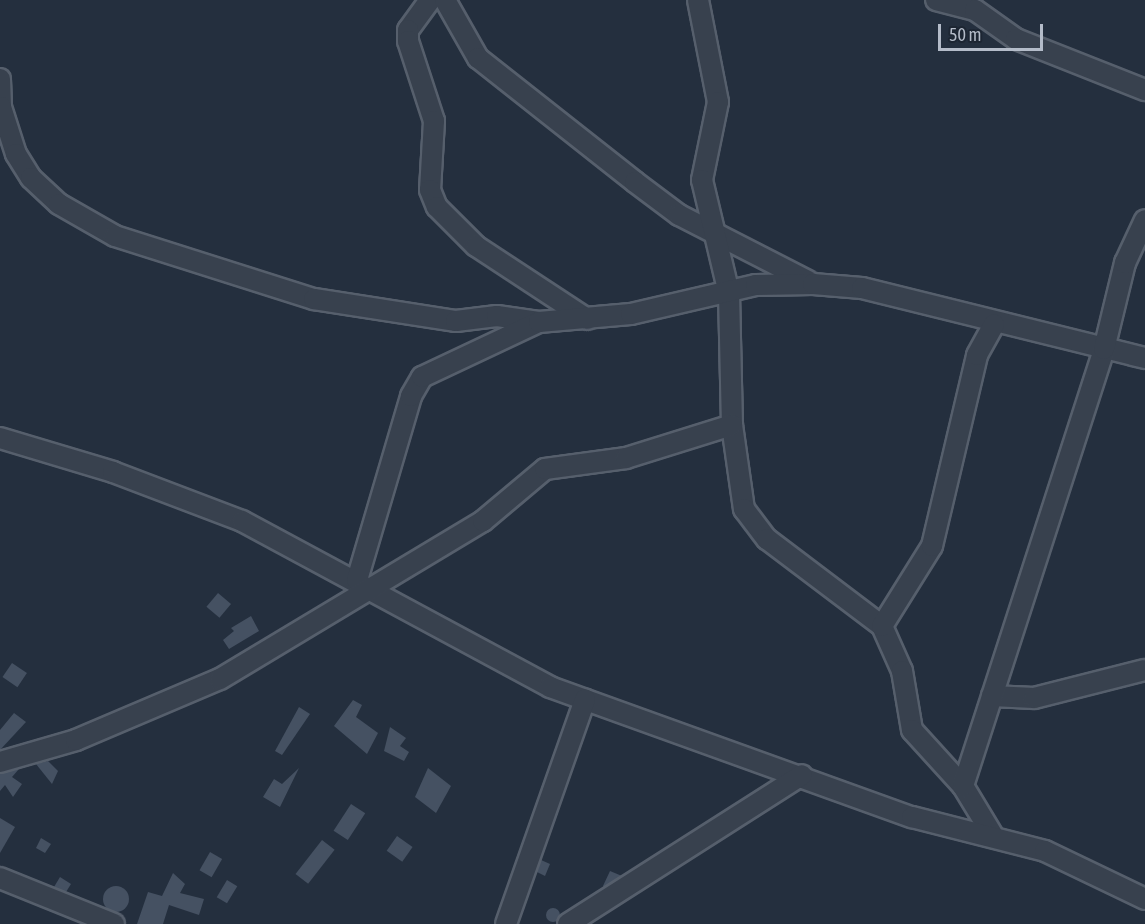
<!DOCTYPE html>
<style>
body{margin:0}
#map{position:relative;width:1145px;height:924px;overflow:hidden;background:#242f3e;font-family:"Asap Condensed",sans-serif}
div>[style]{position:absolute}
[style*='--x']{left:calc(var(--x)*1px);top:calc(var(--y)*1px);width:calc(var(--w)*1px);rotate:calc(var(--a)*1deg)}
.building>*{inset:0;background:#455162;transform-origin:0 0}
.round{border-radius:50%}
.roads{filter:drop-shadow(2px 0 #565f6c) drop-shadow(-2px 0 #565f6c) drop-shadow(0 2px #565f6c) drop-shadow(0 -2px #565f6c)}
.minor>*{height:20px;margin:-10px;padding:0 10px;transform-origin:10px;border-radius:10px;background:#38414e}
span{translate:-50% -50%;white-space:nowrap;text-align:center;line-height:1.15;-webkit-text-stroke:4.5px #1d2633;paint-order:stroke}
.scale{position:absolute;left:938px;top:24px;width:105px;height:27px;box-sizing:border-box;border:3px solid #b4bcc9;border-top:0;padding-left:8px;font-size:18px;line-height:21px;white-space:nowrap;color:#b4bcc9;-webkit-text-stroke:4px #1d2633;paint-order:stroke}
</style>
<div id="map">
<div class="building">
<div style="left:218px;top:593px;width:17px;height:18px;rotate:40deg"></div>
<div style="clip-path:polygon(251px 616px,259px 631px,229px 649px,223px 640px,234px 631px,231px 628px)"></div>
<div style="left:12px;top:663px;width:18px;height:17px;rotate:34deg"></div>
<div style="clip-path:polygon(353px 700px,362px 705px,356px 717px,378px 733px,367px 754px,334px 726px)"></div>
<div style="clip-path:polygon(299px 707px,310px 714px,282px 755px,275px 751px)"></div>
<div style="clip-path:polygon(14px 713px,26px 722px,0 750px,0 730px)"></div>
<div style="clip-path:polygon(390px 727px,406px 738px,400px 746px,409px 752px,404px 761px,384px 751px)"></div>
<div style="clip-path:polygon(48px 761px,58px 771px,52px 784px,36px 764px)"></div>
<div style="clip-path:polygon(299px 768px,280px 807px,263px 797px,274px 779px,282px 784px)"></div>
<div style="clip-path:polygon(428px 768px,451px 786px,436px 813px,415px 797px)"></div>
<div style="clip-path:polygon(19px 769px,12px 777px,22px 784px,13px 797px,5px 785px,0 791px,0 774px)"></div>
<div style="left:351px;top:804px;width:17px;height:32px;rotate:33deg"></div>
<div style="clip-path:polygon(0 818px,15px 827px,0 853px)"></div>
<div style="left:397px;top:836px;width:19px;height:18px;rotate:35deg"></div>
<div style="clip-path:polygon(41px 838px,51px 844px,45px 853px,36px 848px)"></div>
<div style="left:322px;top:840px;width:16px;height:43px;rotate:38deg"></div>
<div style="left:210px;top:852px;width:14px;height:21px;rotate:30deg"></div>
<div style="clip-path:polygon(541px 860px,550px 864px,545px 876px,537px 872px)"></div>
<div style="clip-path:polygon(610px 871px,622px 876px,604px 887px,603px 886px)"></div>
<div style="clip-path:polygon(173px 873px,185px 884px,180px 893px,204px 899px,199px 915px,169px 905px,163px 924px,137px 924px,148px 892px,162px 896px)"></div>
<div style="clip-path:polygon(60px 877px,71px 884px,66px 892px,54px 887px)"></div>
<div style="left:227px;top:880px;width:12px;height:20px;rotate:31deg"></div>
<div class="round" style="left:103px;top:886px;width:26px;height:26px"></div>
<div class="round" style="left:546px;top:908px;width:14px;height:14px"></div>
</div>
<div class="roads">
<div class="minor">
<div style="--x:430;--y:0;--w:37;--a:126"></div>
<div style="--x:408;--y:30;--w:11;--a:90"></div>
<div style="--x:408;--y:41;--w:84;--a:72"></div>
<div style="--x:434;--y:121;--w:69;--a:93.3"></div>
<div style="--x:430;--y:190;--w:18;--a:68"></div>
<div style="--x:437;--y:207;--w:55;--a:45"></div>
<div style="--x:476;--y:246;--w:133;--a:33.3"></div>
<div style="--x:445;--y:0;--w:67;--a:60.4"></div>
<div style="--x:478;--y:58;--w:200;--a:38.3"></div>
<div style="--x:635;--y:182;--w:55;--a:36.9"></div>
<div style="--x:679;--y:215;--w:145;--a:27.1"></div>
<div style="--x:698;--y:0;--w:104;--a:78.9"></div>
<div style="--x:718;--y:102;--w:80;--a:101.6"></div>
<div style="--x:702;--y:180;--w:116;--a:76.6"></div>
<div style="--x:729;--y:293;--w:132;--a:88.7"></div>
<div style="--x:732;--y:425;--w:85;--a:81.9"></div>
<div style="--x:744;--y:509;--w:38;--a:53"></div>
<div style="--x:767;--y:539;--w:144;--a:37.1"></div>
<div style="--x:882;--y:626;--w:49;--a:66"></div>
<div style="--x:902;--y:671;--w:60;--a:80.4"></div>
<div style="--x:912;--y:730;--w:76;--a:47.7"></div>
<div style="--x:963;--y:786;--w:56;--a:58.9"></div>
<div style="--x:936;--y:0;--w:40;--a:14.4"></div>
<div style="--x:975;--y:10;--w:50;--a:35.3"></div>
<div style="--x:1016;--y:39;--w:139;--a:21.6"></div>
<div style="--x:0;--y:79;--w:28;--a:88"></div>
<div style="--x:1;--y:107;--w:49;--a:72.3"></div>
<div style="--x:16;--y:154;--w:28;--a:58"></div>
<div style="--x:31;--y:178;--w:38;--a:43"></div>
<div style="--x:59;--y:204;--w:64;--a:29.7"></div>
<div style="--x:115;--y:236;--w:209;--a:17.6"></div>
<div style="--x:314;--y:299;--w:144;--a:8.8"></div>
<div style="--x:456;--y:321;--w:41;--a:-7"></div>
<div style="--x:497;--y:316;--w:42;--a:8.1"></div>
<div style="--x:0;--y:438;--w:118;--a:16.7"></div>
<div style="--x:113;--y:472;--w:138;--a:20.8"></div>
<div style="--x:242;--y:521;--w:350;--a:28.3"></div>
<div style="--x:550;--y:687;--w:385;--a:19.8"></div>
<div style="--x:912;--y:817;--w:137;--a:14.3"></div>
<div style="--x:1045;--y:851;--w:111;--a:25.6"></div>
<div style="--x:357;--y:580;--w:192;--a:-73.6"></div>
<div style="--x:411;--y:396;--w:22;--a:-60"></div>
<div style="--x:422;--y:377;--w:129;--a:-25.2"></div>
<div style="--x:539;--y:322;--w:92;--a:-5"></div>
<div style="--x:631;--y:314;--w:128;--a:-13.1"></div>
<div style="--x:756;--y:285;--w:57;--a:-1"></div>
<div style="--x:813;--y:284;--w:49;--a:4.7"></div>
<div style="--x:862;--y:288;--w:292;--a:13.9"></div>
<div style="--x:882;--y:626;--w:94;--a:-58"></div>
<div style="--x:932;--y:546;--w:196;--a:-76.7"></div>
<div style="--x:977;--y:355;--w:35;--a:-61"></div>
<div style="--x:992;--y:696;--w:42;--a:2.7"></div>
<div style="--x:1034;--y:698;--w:114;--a:-14.2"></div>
<div style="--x:0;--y:762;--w:79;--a:-16.1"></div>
<div style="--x:76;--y:740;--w:156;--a:-23"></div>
<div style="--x:220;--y:679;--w:307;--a:-31"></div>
<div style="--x:483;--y:521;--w:81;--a:-40"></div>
<div style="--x:545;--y:469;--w:82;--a:-7.7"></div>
<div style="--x:626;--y:458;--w:111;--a:-17.3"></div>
<div style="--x:963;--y:786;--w:459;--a:-72.1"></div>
<div style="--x:1104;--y:349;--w:89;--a:-76.3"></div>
<div style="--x:1125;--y:263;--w:47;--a:-65.1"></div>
<div style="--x:0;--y:878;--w:123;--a:22"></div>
<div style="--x:506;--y:924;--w:238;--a:-70.6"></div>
<div style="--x:568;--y:924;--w:277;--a:-32.5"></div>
</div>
</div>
<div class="scale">50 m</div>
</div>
